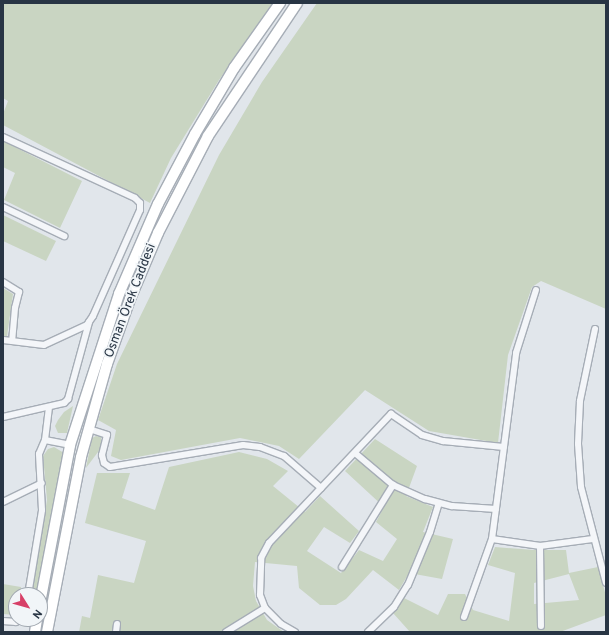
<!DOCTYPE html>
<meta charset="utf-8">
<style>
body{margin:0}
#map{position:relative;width:609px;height:635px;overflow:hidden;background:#e1e6eb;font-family:Overpass,sans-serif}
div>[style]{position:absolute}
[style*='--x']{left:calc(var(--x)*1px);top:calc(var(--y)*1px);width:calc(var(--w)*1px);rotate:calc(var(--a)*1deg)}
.green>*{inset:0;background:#c9d5c2}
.roads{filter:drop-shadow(1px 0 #a6adb6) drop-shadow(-1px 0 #a6adb6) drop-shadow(0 1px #a6adb6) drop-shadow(0 -1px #a6adb6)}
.street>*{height:6px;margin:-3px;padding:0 3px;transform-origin:3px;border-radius:3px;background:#f4f6f9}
.primary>*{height:10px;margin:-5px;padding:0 5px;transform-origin:5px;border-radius:5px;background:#fff}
span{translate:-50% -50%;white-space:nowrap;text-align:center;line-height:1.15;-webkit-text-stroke:3.5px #f1f5f8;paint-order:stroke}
.street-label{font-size:13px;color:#283544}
.frame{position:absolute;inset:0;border:4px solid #283544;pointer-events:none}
.north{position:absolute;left:8px;top:587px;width:40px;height:40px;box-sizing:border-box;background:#f1f5f8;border:1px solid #a1a8b0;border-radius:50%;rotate:127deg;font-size:11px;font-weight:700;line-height:16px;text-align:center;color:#283544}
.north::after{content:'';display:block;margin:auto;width:14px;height:18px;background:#d73f67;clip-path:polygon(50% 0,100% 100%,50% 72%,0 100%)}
</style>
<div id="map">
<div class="green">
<div style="clip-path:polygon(3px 3px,273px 3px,219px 80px,171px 158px,150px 203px,3px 125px,3px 114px,8px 101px,3px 98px)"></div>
<div style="clip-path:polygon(317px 3px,606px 3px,606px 309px,541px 281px,532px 287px,508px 355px,498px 443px,429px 431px,365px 390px,299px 459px,279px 446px,240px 438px,121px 460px,111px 456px,116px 430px,98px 420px,117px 364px,219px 155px,262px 82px)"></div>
<div style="clip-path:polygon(3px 141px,82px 181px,60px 228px,4px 200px,15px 173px,3px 167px)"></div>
<div style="clip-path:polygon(3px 215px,56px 241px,46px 261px,3px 241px)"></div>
<div style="clip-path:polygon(3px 288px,13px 294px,7px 336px,3px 336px)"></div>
<div style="clip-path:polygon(73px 406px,67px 433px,58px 433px,55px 426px,58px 420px,64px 412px)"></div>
<div style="clip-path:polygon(96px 436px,101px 437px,101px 448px,86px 468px,92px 438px)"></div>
<div style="clip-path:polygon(375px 439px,417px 466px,406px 496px,433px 507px,423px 532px,453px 539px,442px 579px,409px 573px,399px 590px,373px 570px,346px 599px,336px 605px,320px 605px,299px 588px,297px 566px,255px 562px,253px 586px,256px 601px,267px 620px,284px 632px,79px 632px,82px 616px,90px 618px,98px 575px,134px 583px,146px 541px,85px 523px,97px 473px,130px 473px,122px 498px,155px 510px,169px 467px,239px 452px,267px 459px,288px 471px,273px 486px,305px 512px,320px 496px,359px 531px,350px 543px,324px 527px,307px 551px,341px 573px,359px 550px,383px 561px,397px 539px,376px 522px,384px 507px,345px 471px)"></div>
<div style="clip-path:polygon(54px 447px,64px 453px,38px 595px,31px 595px,47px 500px,43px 456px,48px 449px)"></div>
<div style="clip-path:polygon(evenodd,495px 547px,534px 550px,566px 550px,569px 573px,598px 567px,606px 596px,606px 615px,560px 632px,410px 632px,393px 613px,404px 598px,438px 615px,448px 594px,465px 594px,473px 610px,509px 621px,515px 573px,488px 565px,495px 547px,569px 574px,579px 600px,534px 604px,534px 583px,569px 574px)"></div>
<div style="clip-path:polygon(3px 584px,21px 587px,20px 595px,16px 595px,16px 615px,3px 614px)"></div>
</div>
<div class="roads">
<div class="street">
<div style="--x:3;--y:137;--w:145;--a:24.8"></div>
<div style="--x:135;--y:198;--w:7;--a:45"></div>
<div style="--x:140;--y:203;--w:7;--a:90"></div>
<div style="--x:140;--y:210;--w:116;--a:113.9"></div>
<div style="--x:93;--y:316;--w:11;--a:124"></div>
<div style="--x:87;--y:325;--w:47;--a:155.1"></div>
<div style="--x:44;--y:345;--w:41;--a:-173"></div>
<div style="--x:3;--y:207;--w:68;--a:25.4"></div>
<div style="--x:3;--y:282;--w:19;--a:32"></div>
<div style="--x:19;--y:292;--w:16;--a:104"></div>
<div style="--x:15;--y:308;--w:33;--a:95"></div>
<div style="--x:595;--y:329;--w:74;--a:101.8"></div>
<div style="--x:580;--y:401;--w:43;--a:92.7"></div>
<div style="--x:578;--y:444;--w:43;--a:86"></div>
<div style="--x:581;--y:487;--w:99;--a:75.4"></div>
<div style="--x:3;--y:417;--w:63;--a:-12.9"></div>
<div style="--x:64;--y:403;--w:6;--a:-45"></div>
<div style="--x:68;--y:399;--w:80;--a:-74.7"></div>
<div style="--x:89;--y:429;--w:19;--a:18"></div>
<div style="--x:107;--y:435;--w:21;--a:104"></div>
<div style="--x:102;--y:455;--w:8;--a:76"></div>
<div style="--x:104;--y:463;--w:7;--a:34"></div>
<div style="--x:110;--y:467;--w:135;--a:-9.4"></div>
<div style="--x:243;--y:445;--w:17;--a:7"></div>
<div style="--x:260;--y:447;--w:26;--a:21"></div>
<div style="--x:284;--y:456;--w:49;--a:40.9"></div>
<div style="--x:45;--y:440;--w:25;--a:11"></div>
<div style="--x:355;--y:453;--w:50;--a:40.1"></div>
<div style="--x:393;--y:485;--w:35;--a:24"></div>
<div style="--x:425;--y:499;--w:28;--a:15"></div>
<div style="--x:452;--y:506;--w:44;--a:3.9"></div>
<div style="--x:3;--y:502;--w:43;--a:-26"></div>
<div style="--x:492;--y:539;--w:49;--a:8.3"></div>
<div style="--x:540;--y:546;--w:53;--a:-7.5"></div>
<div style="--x:540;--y:546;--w:80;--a:89.3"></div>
<div style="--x:342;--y:567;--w:97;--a:-58.1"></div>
<div style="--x:28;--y:595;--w:86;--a:-80.6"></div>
<div style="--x:42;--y:510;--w:56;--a:-93.1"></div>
<div style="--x:39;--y:454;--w:15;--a:-67"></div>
<div style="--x:45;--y:440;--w:32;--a:-83"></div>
<div style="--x:464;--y:617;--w:83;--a:-70.3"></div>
<div style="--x:492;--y:539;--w:188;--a:-82.6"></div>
<div style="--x:516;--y:353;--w:66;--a:-72.4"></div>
<div style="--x:3;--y:621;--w:13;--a:4"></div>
<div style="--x:16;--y:622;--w:6;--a:-31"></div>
<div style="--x:116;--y:632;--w:8;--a:-83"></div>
<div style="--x:226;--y:632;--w:46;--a:-31.6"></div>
<div style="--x:295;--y:632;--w:16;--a:-150"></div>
<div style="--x:281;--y:624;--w:23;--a:-135"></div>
<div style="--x:265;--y:608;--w:14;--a:-111"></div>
<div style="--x:260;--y:595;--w:37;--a:-88"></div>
<div style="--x:261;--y:558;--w:17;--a:-62"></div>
<div style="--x:269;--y:543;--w:178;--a:-46.6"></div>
<div style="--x:391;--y:414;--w:37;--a:34"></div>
<div style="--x:422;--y:435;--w:22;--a:16"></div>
<div style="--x:443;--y:441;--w:61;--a:5.6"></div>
<div style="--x:368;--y:632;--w:36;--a:-44"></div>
<div style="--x:394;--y:607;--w:26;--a:-58"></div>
<div style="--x:408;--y:585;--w:57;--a:-67.5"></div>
<div style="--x:430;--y:532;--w:30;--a:-73"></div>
</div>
<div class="primary">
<div style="--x:40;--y:603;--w:161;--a:-79.2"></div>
<div style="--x:70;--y:445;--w:159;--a:-72"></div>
<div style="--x:119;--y:294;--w:98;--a:-66.6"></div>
<div style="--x:158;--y:204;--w:79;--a:-62.1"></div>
<div style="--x:195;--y:134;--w:77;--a:-59.4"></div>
<div style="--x:234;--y:68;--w:80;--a:-54.7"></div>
<div style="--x:35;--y:632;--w:13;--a:-81"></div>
<div style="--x:47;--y:632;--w:178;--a:-79"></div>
<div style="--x:81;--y:457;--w:97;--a:-74.4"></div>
<div style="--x:107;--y:364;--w:69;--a:-70.5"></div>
<div style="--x:130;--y:299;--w:72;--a:-67"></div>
<div style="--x:158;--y:233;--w:109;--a:-62.7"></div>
<div style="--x:208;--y:136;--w:160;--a:-56.2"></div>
</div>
</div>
<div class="street-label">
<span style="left:131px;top:301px;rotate:-69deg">Osman Örek Caddesi</span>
</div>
<div class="frame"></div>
<div class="north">N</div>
</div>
